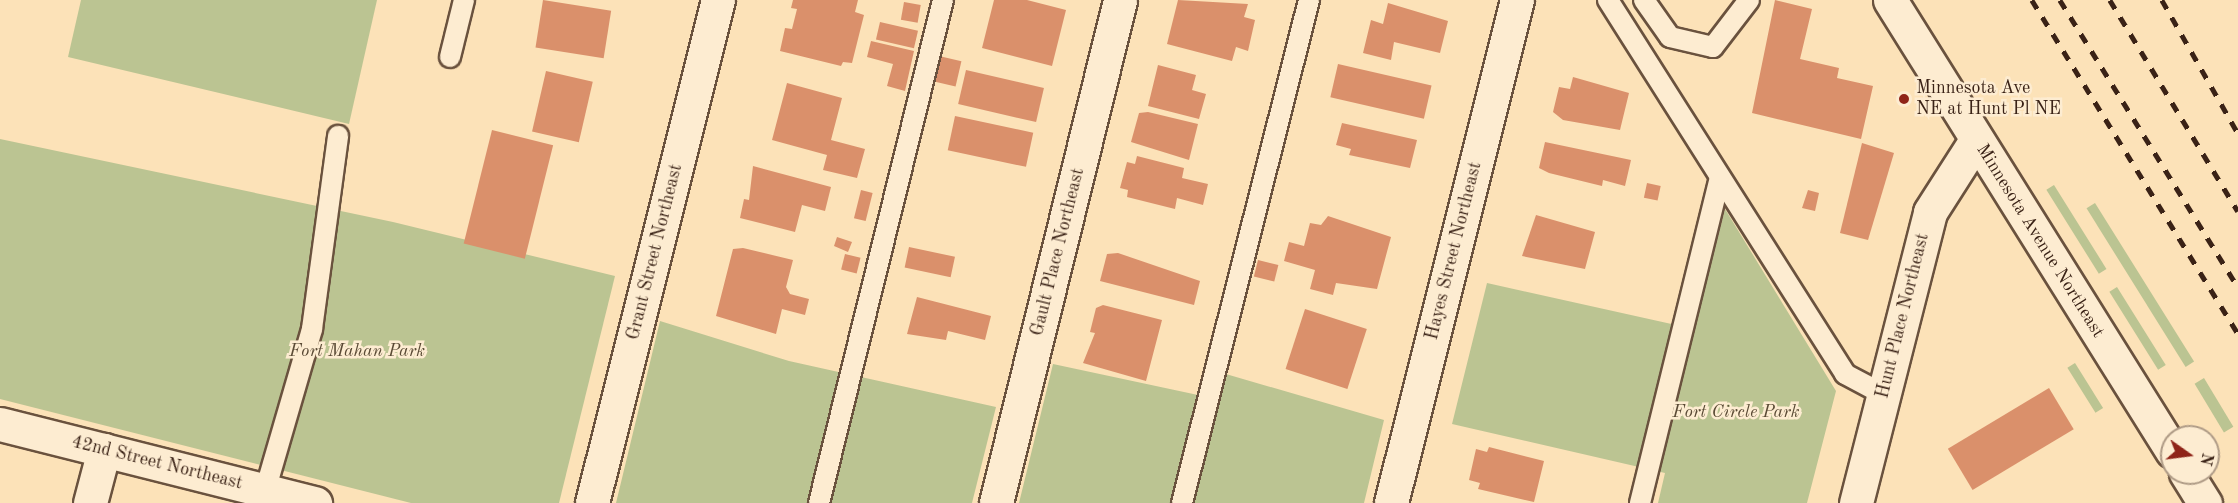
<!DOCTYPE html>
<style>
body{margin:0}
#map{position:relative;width:2238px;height:503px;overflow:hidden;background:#fce2b8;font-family:"Old Standard TT",serif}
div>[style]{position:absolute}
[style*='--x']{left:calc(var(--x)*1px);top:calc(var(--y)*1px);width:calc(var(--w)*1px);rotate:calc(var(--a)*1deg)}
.green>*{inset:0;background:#bbc492;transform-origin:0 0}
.building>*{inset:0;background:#da906b;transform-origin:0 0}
.roads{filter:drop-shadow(2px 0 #6a523e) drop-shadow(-2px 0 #6a523e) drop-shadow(0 2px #6a523e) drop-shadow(0 -2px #6a523e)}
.lane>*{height:20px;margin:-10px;padding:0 10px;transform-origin:10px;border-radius:10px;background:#fdecd1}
.street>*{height:33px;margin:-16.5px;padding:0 16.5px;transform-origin:16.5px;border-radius:16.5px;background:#fdecd1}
.secondary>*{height:33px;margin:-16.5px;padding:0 16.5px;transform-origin:16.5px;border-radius:16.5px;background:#fdecd1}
.rail>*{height:4.5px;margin-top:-2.25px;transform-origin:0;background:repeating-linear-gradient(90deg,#3a2216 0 10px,transparent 0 20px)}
.dots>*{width:16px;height:16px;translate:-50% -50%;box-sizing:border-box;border:3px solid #fdecd1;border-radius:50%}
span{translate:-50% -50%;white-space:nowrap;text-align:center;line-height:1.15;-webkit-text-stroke:5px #fdecd1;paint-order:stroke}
.poi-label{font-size:18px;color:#3a2216}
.left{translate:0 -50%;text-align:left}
.street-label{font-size:18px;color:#3a2216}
.park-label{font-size:18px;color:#5a4a35;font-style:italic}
.north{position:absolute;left:2160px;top:425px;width:60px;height:60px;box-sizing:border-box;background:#fdecd1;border:2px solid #af9b86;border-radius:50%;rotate:104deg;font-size:16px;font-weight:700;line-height:24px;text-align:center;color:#3a2216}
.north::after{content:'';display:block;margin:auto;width:21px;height:27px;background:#8f2418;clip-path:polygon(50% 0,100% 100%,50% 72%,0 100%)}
</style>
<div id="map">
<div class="green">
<div style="clip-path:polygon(81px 0,377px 0,349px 124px,68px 57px)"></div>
<div style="clip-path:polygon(0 139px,393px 222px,615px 276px,559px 503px,411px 503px,0 399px)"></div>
<div style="left:2054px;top:185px;width:99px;height:9px;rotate:58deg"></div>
<div style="left:2095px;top:203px;width:187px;height:10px;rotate:58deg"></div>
<div style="clip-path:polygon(1725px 209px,1836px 391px,1807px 503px,1658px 503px,1665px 473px,1452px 424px,1487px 283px,1694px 329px)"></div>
<div style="left:2117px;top:287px;width:92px;height:9px;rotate:58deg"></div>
<div style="clip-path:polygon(660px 321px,789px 361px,996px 407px,972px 503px,616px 503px)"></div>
<div style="left:2075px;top:363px;width:53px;height:9px;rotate:58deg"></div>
<div style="clip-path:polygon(1053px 364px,1212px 398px,1219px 372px,1384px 420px,1364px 503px,1019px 503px)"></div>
<div style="left:2204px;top:378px;width:57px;height:11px;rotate:59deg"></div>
</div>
<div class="building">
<div style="left:543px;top:0;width:69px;height:48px;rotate:9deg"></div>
<div style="clip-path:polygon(793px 0,858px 0,855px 12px,864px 15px,852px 63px,843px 62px,841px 66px,780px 51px,785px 28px,792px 29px,797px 9px,791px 8px)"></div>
<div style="clip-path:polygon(994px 0,1027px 0,1066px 10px,1052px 66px,982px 48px)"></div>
<div style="clip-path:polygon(1178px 0,1248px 4px,1244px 17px,1255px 20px,1248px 51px,1236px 47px,1232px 61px,1167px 44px)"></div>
<div style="clip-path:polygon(1775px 0,1812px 9px,1800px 59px,1839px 68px,1837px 78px,1873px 86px,1861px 139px,1752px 113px)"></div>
<div style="left:904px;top:2px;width:17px;height:18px;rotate:10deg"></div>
<div style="clip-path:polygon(1388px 3px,1448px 21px,1440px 53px,1394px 42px,1391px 60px,1363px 53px,1371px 20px,1383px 24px)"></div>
<div style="left:880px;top:22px;width:39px;height:18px;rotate:13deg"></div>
<div style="clip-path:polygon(871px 41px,914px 51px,905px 91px,887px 86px,893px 64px,867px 57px)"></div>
<div style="left:939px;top:56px;width:23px;height:26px;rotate:13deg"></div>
<div style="left:1338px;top:64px;width:96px;height:34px;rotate:13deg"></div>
<div style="clip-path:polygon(1158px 65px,1196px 75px,1192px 90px,1206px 94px,1199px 119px,1148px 106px)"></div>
<div style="left:966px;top:70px;width:80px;height:35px;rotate:13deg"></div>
<div style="left:546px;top:71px;width:48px;height:62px;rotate:13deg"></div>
<div style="clip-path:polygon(1573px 77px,1629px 93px,1620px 130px,1563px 120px,1553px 112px,1559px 87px,1570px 89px)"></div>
<div style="clip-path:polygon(787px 83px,842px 98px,831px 140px,865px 149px,857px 178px,823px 170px,827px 155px,772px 140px)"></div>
<div style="clip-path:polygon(1148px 112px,1198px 124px,1189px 160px,1131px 142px,1139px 113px)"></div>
<div style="left:955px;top:116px;width:80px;height:35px;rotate:12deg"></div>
<div style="clip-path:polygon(1342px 123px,1417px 140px,1410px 168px,1349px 155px,1351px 149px,1336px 145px)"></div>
<div style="left:492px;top:130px;width:63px;height:117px;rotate:14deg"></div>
<div style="clip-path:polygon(1545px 142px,1631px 160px,1625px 186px,1603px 180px,1602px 186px,1549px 173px,1539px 168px)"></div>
<div style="clip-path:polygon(1862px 143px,1894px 153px,1868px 240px,1840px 233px)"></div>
<div style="clip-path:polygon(1137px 156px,1184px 168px,1182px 178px,1208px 184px,1203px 205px,1177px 198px,1175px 209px,1127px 197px,1128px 190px,1120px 188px,1127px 162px,1135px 164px)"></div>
<div style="clip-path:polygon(753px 166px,831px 187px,825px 211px,802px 205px,795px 232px,740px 218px,744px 199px,749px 200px)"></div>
<div style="left:1647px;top:183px;width:14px;height:15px;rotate:12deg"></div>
<div style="left:861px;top:190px;width:12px;height:29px;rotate:14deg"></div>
<div style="clip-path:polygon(1808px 190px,1819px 193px,1815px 211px,1802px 208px)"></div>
<div style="clip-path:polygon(1536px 215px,1595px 232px,1585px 269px,1522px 256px)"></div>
<div style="clip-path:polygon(1328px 216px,1391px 237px,1377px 289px,1336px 283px,1333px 295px,1310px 289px,1315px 270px,1284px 261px,1289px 242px,1304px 246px,1310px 223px,1321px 225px)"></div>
<div style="clip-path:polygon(837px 237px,852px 242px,848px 252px,834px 246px)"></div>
<div style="left:909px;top:247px;width:47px;height:21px;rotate:12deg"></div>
<div style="clip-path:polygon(743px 248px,793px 260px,786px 287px,790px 294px,809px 299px,805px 315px,782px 309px,776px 334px,716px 316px,733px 249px)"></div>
<div style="clip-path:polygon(1118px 253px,1200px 281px,1194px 305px,1100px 281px,1107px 254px)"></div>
<div style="left:845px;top:254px;width:16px;height:16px;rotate:14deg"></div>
<div style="left:1258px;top:260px;width:21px;height:17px;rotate:14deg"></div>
<div style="clip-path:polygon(917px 297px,991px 316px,985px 340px,948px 331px,946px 340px,907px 334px)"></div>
<div style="clip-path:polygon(1103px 305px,1162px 320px,1146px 381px,1083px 363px,1095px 333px,1090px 332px,1096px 308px)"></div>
<div style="left:1305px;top:309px;width:65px;height:63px;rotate:18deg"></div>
<div style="left:2049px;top:388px;width:48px;height:118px;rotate:59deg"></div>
<div style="clip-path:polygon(1489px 447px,1544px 461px,1534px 502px,1478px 489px,1480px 483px,1469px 480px,1476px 449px,1487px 452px)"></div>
</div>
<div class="roads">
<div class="lane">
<div style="--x:1608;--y:0;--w:443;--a:57.6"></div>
<div style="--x:1845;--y:374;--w:43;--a:27.8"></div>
<div style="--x:1644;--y:0;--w:45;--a:54.9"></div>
<div style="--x:1670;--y:37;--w:44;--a:13.1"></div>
<div style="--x:1713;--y:47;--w:59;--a:-52.5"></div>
<div style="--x:450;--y:57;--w:59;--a:-76.2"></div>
<div style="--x:265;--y:491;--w:169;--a:-73.8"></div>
<div style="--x:312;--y:329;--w:195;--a:-82.3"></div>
<div style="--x:819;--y:503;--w:518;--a:-76.15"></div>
<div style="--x:1182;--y:503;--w:519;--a:-75.83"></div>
<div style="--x:1640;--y:503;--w:335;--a:-76.2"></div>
</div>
<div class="street">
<div style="--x:0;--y:424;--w:325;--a:14.1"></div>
<div style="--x:90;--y:503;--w:55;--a:-75.2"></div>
<div style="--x:592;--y:503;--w:519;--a:-75.94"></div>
<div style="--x:996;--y:503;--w:518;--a:-76.15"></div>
<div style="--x:1391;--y:503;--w:519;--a:-75.94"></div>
<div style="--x:1856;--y:503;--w:300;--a:-75.7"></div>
<div style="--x:1930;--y:212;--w:85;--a:-57.4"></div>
</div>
<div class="secondary">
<div style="--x:1890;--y:0;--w:532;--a:57.98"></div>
<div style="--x:2186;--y:473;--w:36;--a:58"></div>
</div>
</div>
<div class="rail">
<div style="--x:2032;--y:0;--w:392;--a:58.3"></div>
<div style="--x:2060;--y:0;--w:338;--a:58.2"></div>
<div style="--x:2110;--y:0;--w:247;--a:58.8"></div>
<div style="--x:2162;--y:0;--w:153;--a:60.3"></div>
</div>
<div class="dots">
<div style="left:1904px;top:99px;background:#8f2418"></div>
</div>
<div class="poi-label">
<span class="left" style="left:1916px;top:99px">Minnesota Ave<br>NE at Hunt Pl NE</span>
</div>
<div class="street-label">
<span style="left:2040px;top:241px;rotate:58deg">Minnesota Avenue Northeast</span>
<span style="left:1454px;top:251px;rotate:-76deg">Hayes Street Northeast</span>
<span style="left:655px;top:252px;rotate:-76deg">Grant Street Northeast</span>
<span style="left:1058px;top:252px;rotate:-76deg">Gault Place Northeast</span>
<span style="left:1903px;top:316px;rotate:-76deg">Hunt Place Northeast</span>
<span style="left:157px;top:463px;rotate:14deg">42nd Street Northeast</span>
</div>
<div class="park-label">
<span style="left:357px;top:351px">Fort Mahan Park</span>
<span style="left:1736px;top:412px">Fort Circle Park</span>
</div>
<div class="north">N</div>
</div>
